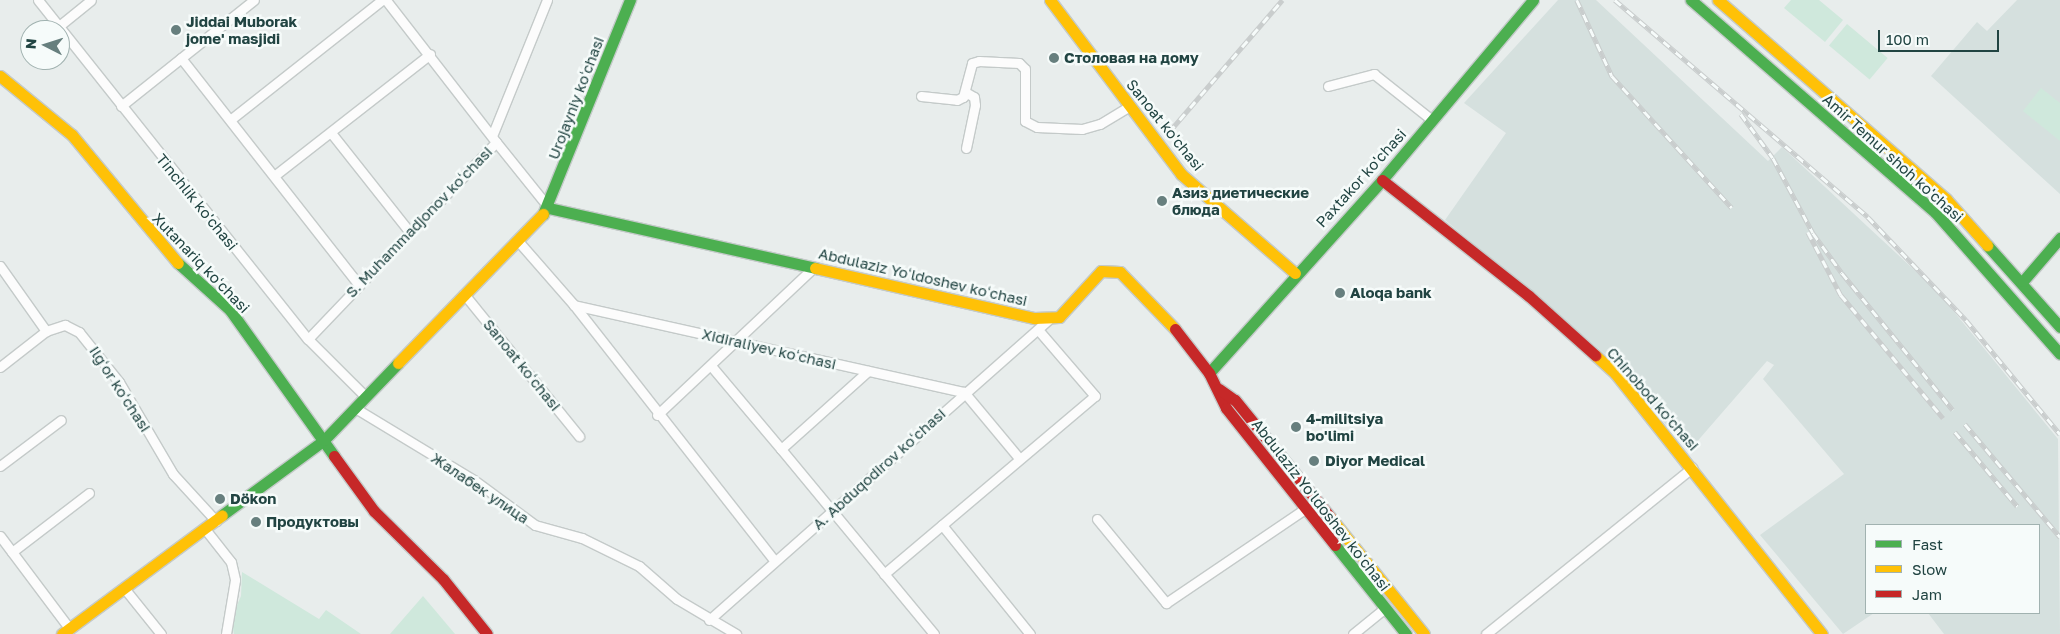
<!DOCTYPE html>
<meta charset="utf-8">
<style>
body{margin:0}
#map{position:relative;width:2060px;height:634px;overflow:hidden;background:#e8edec;font-family:"Golos Text",sans-serif}
div>[style]{position:absolute}
[style*='--x']{left:calc(var(--x)*1px);top:calc(var(--y)*1px);width:calc(var(--w)*1px);rotate:calc(var(--a)*1deg)}
.built>*{inset:0;background:#d5e0de}
.green>*{inset:0;background:#cfe8dc;transform-origin:0 0}
.roads{filter:drop-shadow(1px 0 #c4cac9) drop-shadow(-1px 0 #c4cac9) drop-shadow(0 1px #c4cac9) drop-shadow(0 -1px #c4cac9)}
.street>*{height:9px;margin:-4.5px;padding:0 4.5px;transform-origin:4.5px;border-radius:4.5px;background:#fcfcfc}
.fast>*{height:11px;margin:-5.5px;padding:0 5.5px;transform-origin:5.5px;border-radius:5.5px;background:#4caf50}
.slow>*{height:11px;margin:-5.5px;padding:0 5.5px;transform-origin:5.5px;border-radius:5.5px;background:#ffc107}
.jam>*{height:11px;margin:-5.5px;padding:0 5.5px;transform-origin:5.5px;border-radius:5.5px;background:#c62828}
.rail>*{height:4.5px;margin-top:-2.25px;transform-origin:0;background:repeating-linear-gradient(90deg,#f6fbfa 0 8px,#c9cdcd 0 16px);box-sizing:border-box;border-block:1px solid #c9cdcd}
.dots>*{width:14px;height:14px;translate:-50% -50%;box-sizing:border-box;border:2px solid #f6fbfa;border-radius:50%}
span{translate:-50% -50%;white-space:nowrap;text-align:center;line-height:1.15;-webkit-text-stroke:5px #f6fbfa;paint-order:stroke}
.poi-label{font-size:15px;color:#214442;font-weight:700}
.left{translate:0 -50%;text-align:left}
.street-label{font-size:15px;color:#214442}
.legend{position:absolute;left:1865px;top:524px;width:175px;height:90px;box-sizing:border-box;background:#f6fbfa;border:1px solid #a1b2b0;margin:0;padding:6px 9px;list-style:none;font-size:15px;color:#214442}
.legend li{display:flex;align-items:center;gap:10px;height:25px}
.legend b{width:25px;border:1px solid #a1b2b0}
.north{position:absolute;left:20px;top:20px;width:50px;height:50px;box-sizing:border-box;background:#f6fbfa;border:1px solid #a1b2b0;border-radius:50%;rotate:275deg;font-size:14px;font-weight:700;line-height:20px;text-align:center;color:#214442}
.north::after{content:'';display:block;margin:auto;width:18px;height:22px;background:#677f7e;clip-path:polygon(50% 0,100% 100%,50% 72%,0 100%)}
.scale{position:absolute;left:1878px;top:30px;width:121px;height:22px;box-sizing:border-box;border:2px solid #214442;border-top:0;padding-left:6px;font-size:15px;line-height:18px;white-space:nowrap;color:#214442;-webkit-text-stroke:4px #f6fbfa;paint-order:stroke}
</style>
<div id="map">
<div class="built">
<div style="clip-path:polygon(1558px 0,1596px 0,1768px 161px,1782px 147px,1938px 292px,2058px 439px,2060px 634px,1944px 634px,1928px 613px,2039px 613px,2039px 525px,1866px 525px,1866px 613px,1874px 613px,1843px 634px,1760px 535px,1844px 474px,1763px 379px,1774px 365px,1767px 361px,1688px 452px,1617px 364px,1445px 220px,1506px 133px,1464px 103px)"></div>
<div style="clip-path:polygon(2017px 0,2060px 0,2060px 194px,1931px 76px,1977px 22px,1987px 31px)"></div>
</div>
<div class="green">
<div style="clip-path:polygon(1791px 0,1819px 0,1843px 20px,1825px 42px,1784px 8px)"></div>
<div style="left:1847px;top:24px;width:53px;height:28px;rotate:40deg"></div>
<div style="clip-path:polygon(2041px 88px,2060px 103px,2060px 141px,2023px 111px)"></div>
<div style="clip-path:polygon(242px 572px,319px 619px,326px 610px,361px 634px,234px 634px,231px 619px,241px 596px)"></div>
<div style="clip-path:polygon(423px 596px,455px 634px,390px 634px)"></div>
</div>
<div class="roads">
<div class="street">
<div style="--x:38;--y:0;--w:433;--a:51.5"></div>
<div style="--x:308;--y:339;--w:81;--a:45"></div>
<div style="--x:59;--y:26;--w:41;--a:-39.1"></div>
<div style="--x:181;--y:58;--w:288;--a:51.9"></div>
<div style="--x:1328;--y:86;--w:48;--a:-14.6"></div>
<div style="--x:1374;--y:74;--w:74;--a:38.4"></div>
<div style="--x:965;--y:92;--w:10;--a:29"></div>
<div style="--x:974;--y:97;--w:8;--a:83"></div>
<div style="--x:975;--y:105;--w:44;--a:101.8"></div>
<div style="--x:921;--y:96;--w:36;--a:6"></div>
<div style="--x:957;--y:100;--w:7;--a:-27"></div>
<div style="--x:963;--y:97;--w:35;--a:-75"></div>
<div style="--x:972;--y:63;--w:7;--a:-16"></div>
<div style="--x:979;--y:61;--w:40;--a:2.9"></div>
<div style="--x:1019;--y:63;--w:8;--a:45"></div>
<div style="--x:1025;--y:69;--w:52;--a:90"></div>
<div style="--x:1025;--y:121;--w:13;--a:27"></div>
<div style="--x:1037;--y:127;--w:45;--a:2.5"></div>
<div style="--x:1082;--y:129;--w:19;--a:-16"></div>
<div style="--x:1100;--y:124;--w:35;--a:-31"></div>
<div style="--x:121;--y:106;--w:170;--a:-38.6"></div>
<div style="--x:230;--y:120;--w:194;--a:-38.3"></div>
<div style="--x:332;--y:134;--w:124;--a:51.6"></div>
<div style="--x:492;--y:136;--w:147;--a:-68"></div>
<div style="--x:496;--y:142;--w:85;--a:51.2"></div>
<div style="--x:274;--y:176;--w:198;--a:-38"></div>
<div style="--x:518;--y:241;--w:85;--a:48.8"></div>
<div style="--x:574;--y:305;--w:324;--a:51.9"></div>
<div style="--x:0;--y:266;--w:80;--a:54.7"></div>
<div style="--x:464;--y:294;--w:183;--a:51"></div>
<div style="--x:574;--y:305;--w:400;--a:12.6"></div>
<div style="--x:964;--y:392;--w:86;--a:50.2"></div>
<div style="--x:308;--y:339;--w:272;--a:-46.3"></div>
<div style="--x:496;--y:142;--w:180;--a:-127.8"></div>
<div style="--x:0;--y:367;--w:58;--a:-38"></div>
<div style="--x:46;--y:331;--w:20;--a:-18"></div>
<div style="--x:65;--y:325;--w:16;--a:27"></div>
<div style="--x:79;--y:332;--w:64;--a:51.3"></div>
<div style="--x:119;--y:382;--w:107;--a:59.6"></div>
<div style="--x:173;--y:474;--w:64;--a:47.5"></div>
<div style="--x:712;--y:367;--w:107;--a:49.9"></div>
<div style="--x:781;--y:449;--w:117;--a:-41.9"></div>
<div style="--x:355;--y:408;--w:139;--a:31.2"></div>
<div style="--x:474;--y:480;--w:76;--a:36.4"></div>
<div style="--x:535;--y:525;--w:49;--a:15.5"></div>
<div style="--x:582;--y:538;--w:64;--a:26.2"></div>
<div style="--x:639;--y:566;--w:50;--a:41"></div>
<div style="--x:677;--y:599;--w:69;--a:30.7"></div>
<div style="--x:657;--y:415;--w:216;--a:-43.3"></div>
<div style="--x:781;--y:449;--w:240;--a:50.4"></div>
<div style="--x:0;--y:466;--w:76;--a:-37"></div>
<div style="--x:1097;--y:519;--w:109;--a:50.6"></div>
<div style="--x:1166;--y:603;--w:168;--a:-34.1"></div>
<div style="--x:942;--y:525;--w:140;--a:51.1"></div>
<div style="--x:205;--y:529;--w:42;--a:51.8"></div>
<div style="--x:231;--y:562;--w:18;--a:77"></div>
<div style="--x:235;--y:580;--w:55;--a:99.5"></div>
<div style="--x:0;--y:536;--w:115;--a:53.1"></div>
<div style="--x:12;--y:552;--w:97;--a:-37.5"></div>
<div style="--x:884;--y:574;--w:276;--a:-40.2"></div>
<div style="--x:1095;--y:396;--w:86;--a:-130.7"></div>
<div style="--x:124;--y:588;--w:59;--a:51.2"></div>
<div style="--x:709;--y:620;--w:454;--a:-41.5"></div>
<div style="--x:1353;--y:634;--w:40;--a:-39"></div>
<div style="--x:1486;--y:634;--w:265;--a:-38.9"></div>
</div>
<div class="fast">
<div style="--x:1691;--y:0;--w:323;--a:41"></div>
<div style="--x:1935;--y:212;--w:189;--a:48.6"></div>
<div style="--x:549;--y:208;--w:273;--a:12.7"></div>
<div style="--x:543;--y:214;--w:231;--a:-67.9"></div>
<div style="--x:1987;--y:245;--w:110;--a:48.3"></div>
<div style="--x:178;--y:263;--w:70;--a:42.1"></div>
<div style="--x:230;--y:310;--w:179;--a:54.5"></div>
<div style="--x:2023;--y:281;--w:57;--a:-49.3"></div>
<div style="--x:1209;--y:373;--w:259;--a:-48.1"></div>
<div style="--x:1382;--y:180;--w:235;--a:-50"></div>
<div style="--x:222;--y:515;--w:127;--a:-36.3"></div>
<div style="--x:324;--y:440;--w:107;--a:-46.1"></div>
<div style="--x:1335;--y:545;--w:114;--a:51.4"></div>
</div>
<div class="slow">
<div style="--x:1050;--y:0;--w:218;--a:53"></div>
<div style="--x:1181;--y:174;--w:151;--a:41"></div>
<div style="--x:1718;--y:0;--w:303;--a:41.1"></div>
<div style="--x:1946;--y:199;--w:62;--a:48.3"></div>
<div style="--x:0;--y:76;--w:93;--a:39.3"></div>
<div style="--x:72;--y:135;--w:166;--a:50.4"></div>
<div style="--x:815;--y:268;--w:225;--a:12.9"></div>
<div style="--x:1034;--y:318;--w:25;--a:-2"></div>
<div style="--x:1059;--y:317;--w:62;--a:-47.6"></div>
<div style="--x:1101;--y:271;--w:19;--a:3"></div>
<div style="--x:1120;--y:272;--w:79;--a:46"></div>
<div style="--x:1595;--y:355;--w:27;--a:42"></div>
<div style="--x:1615;--y:373;--w:333;--a:51.6"></div>
<div style="--x:398;--y:363;--w:208;--a:-45.8"></div>
<div style="--x:1330;--y:517;--w:150;--a:51.2"></div>
<div style="--x:62;--y:634;--w:199;--a:-36.6"></div>
</div>
<div class="jam">
<div style="--x:1382;--y:180;--w:187;--a:38.3"></div>
<div style="--x:1529;--y:296;--w:89;--a:41.8"></div>
<div style="--x:1175;--y:329;--w:56;--a:52.3"></div>
<div style="--x:1209;--y:373;--w:39;--a:64"></div>
<div style="--x:1226;--y:408;--w:175;--a:51.5"></div>
<div style="--x:1219;--y:389;--w:19;--a:35"></div>
<div style="--x:1235;--y:400;--w:151;--a:50.9"></div>
<div style="--x:334;--y:456;--w:68;--a:54"></div>
<div style="--x:374;--y:511;--w:97;--a:44.6"></div>
<div style="--x:443;--y:579;--w:70;--a:51.3"></div>
</div>
</div>
<div class="rail">
<div style="--x:1577;--y:0;--w:84;--a:65.3"></div>
<div style="--x:1612;--y:76;--w:178;--a:47.7"></div>
<div style="--x:1615;--y:0;--w:333;--a:40.6"></div>
<div style="--x:1868;--y:217;--w:142;--a:46.4"></div>
<div style="--x:1966;--y:320;--w:148;--a:50.5"></div>
<div style="--x:1741;--y:114;--w:54;--a:54"></div>
<div style="--x:1773;--y:158;--w:85;--a:61.9"></div>
<div style="--x:1813;--y:233;--w:49;--a:54.1"></div>
<div style="--x:1842;--y:273;--w:176;--a:51"></div>
<div style="--x:1169;--y:132;--w:174;--a:-49.4"></div>
<div style="--x:1808;--y:232;--w:71;--a:62.4"></div>
<div style="--x:1841;--y:295;--w:160;--a:50.3"></div>
<div style="--x:1965;--y:424;--w:148;--a:49.9"></div>
<div style="--x:1955;--y:432;--w:97;--a:50"></div>
</div>
<div class="dots">
<div style="left:176px;top:30px;background:#677f7e"></div>
<div style="left:1054px;top:58px;background:#677f7e"></div>
<div style="left:1162px;top:201px;background:#677f7e"></div>
<div style="left:1340px;top:293px;background:#677f7e"></div>
<div style="left:1296px;top:427px;background:#677f7e"></div>
<div style="left:1314px;top:461px;background:#677f7e"></div>
<div style="left:220px;top:499px;background:#677f7e"></div>
<div style="left:256px;top:522px;background:#677f7e"></div>
</div>
<div class="poi-label">
<span class="left" style="left:186px;top:30px">Jiddai Muborak<br>jome' masjidi</span>
<span class="left" style="left:1064px;top:58px">Столовая на дому</span>
<span class="left" style="left:1172px;top:201px">Азиз диетические<br>блюда</span>
<span class="left" style="left:1350px;top:293px">Aloqa bank</span>
<span class="left" style="left:1306px;top:427px">4-militsiya<br>bo'limi</span>
<span class="left" style="left:1325px;top:461px">Diyor Medical</span>
<span class="left" style="left:230px;top:499px">Dökon</span>
<span class="left" style="left:266px;top:522px">Продуктовы</span>
</div>
<div class="street-label">
<span style="left:576px;top:98px;rotate:-69deg">Urоjayniy koʻchasi</span>
<span style="left:1165px;top:125px;rotate:51deg">Sanoat ko'chasi</span>
<span style="left:1893px;top:158px;rotate:42deg">Amir Temur shoh ko'chasi</span>
<span style="left:1361px;top:178px;rotate:-48deg">Paxtakor ko'chasi</span>
<span style="left:197px;top:202px;rotate:51deg">Tinchlik ko'chasi</span>
<span style="left:419px;top:222px;rotate:-46deg">S. Muhammadjonov koʻchasi</span>
<span style="left:201px;top:263px;rotate:46deg">Xutanariq koʻchasi</span>
<span style="left:923px;top:277px;rotate:13deg">Abdulaziz Yoʻldoshev koʻchasi</span>
<span style="left:769px;top:349px;rotate:13deg">Xidiraliyev koʻchasi</span>
<span style="left:522px;top:365px;rotate:51deg">Sanoat koʻchasi</span>
<span style="left:120px;top:389px;rotate:57deg">Ilgʻor koʻchasi</span>
<span style="left:1653px;top:399px;rotate:49deg">Chinobod ko'chasi</span>
<span style="left:879px;top:469px;rotate:-42deg">A. Abduqodirov koʻchasi</span>
<span style="left:480px;top:488px;rotate:34deg">Жалабек улица</span>
<span style="left:1321px;top:505px;rotate:52deg">Abdulaziz Yoʻldoshev koʻchasi</span>
</div>
<ul class="legend">
<li><b style="height:6px;background:#4caf50"></b>Fast</li>
<li><b style="height:6px;background:#ffc107"></b>Slow</li>
<li><b style="height:6px;background:#c62828"></b>Jam</li>
</ul>
<div class="north">N</div>
<div class="scale">100 m</div>
</div>
